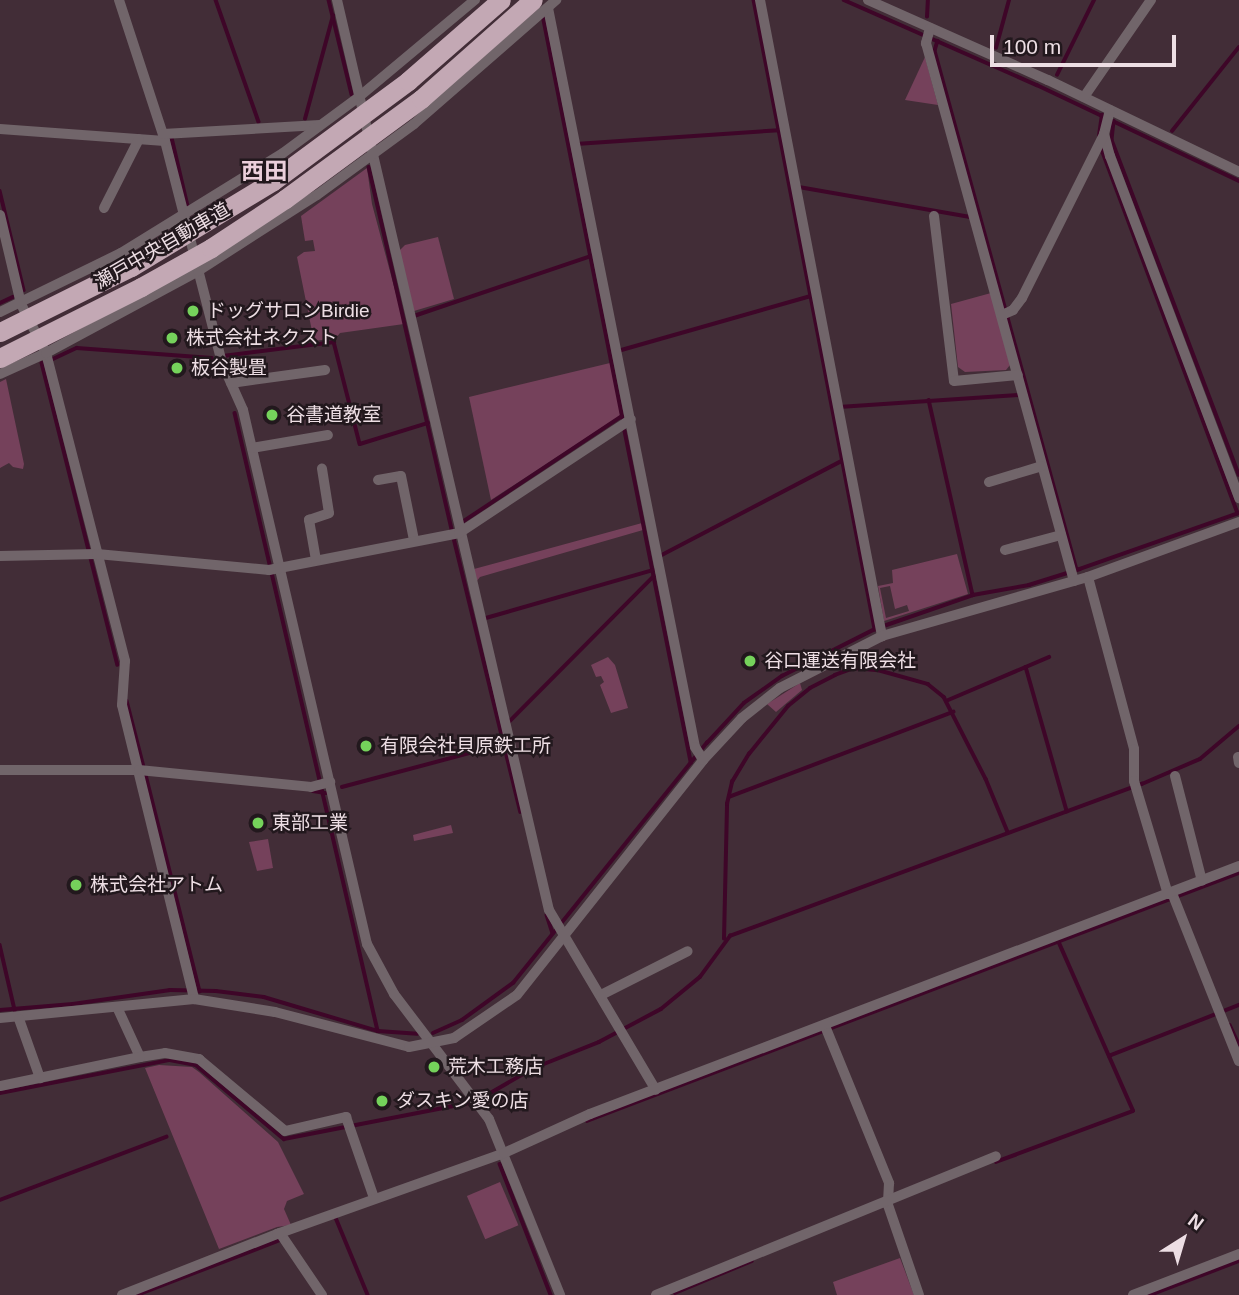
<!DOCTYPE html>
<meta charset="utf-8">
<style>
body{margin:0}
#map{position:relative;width:1239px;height:1295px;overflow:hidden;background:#422d37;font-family:Arial,"Noto Sans JP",sans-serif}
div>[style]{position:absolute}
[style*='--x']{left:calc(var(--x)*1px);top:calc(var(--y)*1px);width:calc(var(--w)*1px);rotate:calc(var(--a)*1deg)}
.green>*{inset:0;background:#75415b;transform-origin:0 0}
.stream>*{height:3.5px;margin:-1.75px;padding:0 1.75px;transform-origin:1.75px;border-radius:1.75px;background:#3e0628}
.street>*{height:10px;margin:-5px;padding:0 5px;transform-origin:5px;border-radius:5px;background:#71656a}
.highway-bridge>*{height:19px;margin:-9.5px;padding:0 9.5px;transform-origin:9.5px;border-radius:9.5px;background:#c3a8b4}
.dots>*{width:19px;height:19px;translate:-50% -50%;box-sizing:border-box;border:4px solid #22181d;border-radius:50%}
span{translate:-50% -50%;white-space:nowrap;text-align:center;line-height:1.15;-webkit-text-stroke:5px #22181d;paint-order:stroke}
.street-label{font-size:19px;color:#eddee4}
.poi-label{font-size:19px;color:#eddee4}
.left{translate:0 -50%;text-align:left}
.quarter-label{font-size:23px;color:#ebcfdb;font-weight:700}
.north{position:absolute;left:1148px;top:1204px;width:70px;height:70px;-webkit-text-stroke:5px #22181d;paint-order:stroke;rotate:37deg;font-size:19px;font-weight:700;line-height:28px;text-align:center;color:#eddee4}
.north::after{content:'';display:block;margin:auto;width:24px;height:32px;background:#eddee4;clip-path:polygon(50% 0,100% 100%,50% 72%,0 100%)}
.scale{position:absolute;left:990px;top:35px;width:186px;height:32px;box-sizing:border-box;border:4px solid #eddee4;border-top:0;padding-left:9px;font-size:21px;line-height:24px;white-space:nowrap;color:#eddee4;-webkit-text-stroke:5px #22181d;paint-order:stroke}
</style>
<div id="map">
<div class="green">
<div style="clip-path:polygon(925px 57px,938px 105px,905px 100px)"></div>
<div style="clip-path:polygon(367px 168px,372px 204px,404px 324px,340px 333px,336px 338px,314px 341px,297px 257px,304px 252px,315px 251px,313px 240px,305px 241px,301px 216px)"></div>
<div style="clip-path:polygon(438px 237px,454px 299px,414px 311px,399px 251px,405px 245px)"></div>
<div style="clip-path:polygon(991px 293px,1010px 365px,1006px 370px,965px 372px,958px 367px,951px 304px)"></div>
<div style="clip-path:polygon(610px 363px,621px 415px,491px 500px,469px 397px)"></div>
<div style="clip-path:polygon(6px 379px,24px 464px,23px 469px,13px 467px,9px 463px,0 468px,0 382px)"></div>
<div style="clip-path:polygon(642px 523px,643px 530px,480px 577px,476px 582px,474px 569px)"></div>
<div style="clip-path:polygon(evenodd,957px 554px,968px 594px,884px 621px,878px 586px,893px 583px,892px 570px,957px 554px,890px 586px,895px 609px,907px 605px,909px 611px,886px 618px,880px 588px,890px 586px)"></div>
<div style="clip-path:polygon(608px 657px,615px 665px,628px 708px,611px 713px,600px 685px,604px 682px,601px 676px,596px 677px,591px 665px)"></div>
<div style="clip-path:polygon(800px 683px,802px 690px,776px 712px,767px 704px)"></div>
<div style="clip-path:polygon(451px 825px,453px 833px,414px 841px,413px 835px)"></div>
<div style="clip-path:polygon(268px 839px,273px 868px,257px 871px,249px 842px)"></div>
<div style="clip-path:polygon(159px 1065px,192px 1067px,199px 1072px,278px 1142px,304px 1194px,287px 1201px,284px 1209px,291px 1225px,277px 1227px,219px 1249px,145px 1068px)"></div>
<div style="left:500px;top:1182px;width:47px;height:36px;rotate:67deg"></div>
<div style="clip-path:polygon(900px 1258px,914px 1295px,837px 1295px,833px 1282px)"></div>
</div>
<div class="stream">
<div style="--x:216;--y:0;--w:129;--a:70.6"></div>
<div style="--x:329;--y:0;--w:97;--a:76.3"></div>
<div style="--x:754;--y:0;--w:641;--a:79.11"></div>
<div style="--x:844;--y:0;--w:211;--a:23.8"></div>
<div style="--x:1037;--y:85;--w:224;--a:25.4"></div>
<div style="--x:543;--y:15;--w:411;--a:78.8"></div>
<div style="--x:927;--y:17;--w:17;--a:-87"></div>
<div style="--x:938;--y:41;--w:10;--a:107"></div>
<div style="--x:935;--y:51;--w:538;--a:74.7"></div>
<div style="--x:996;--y:48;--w:50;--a:-74.8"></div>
<div style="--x:1057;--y:75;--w:84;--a:-63.7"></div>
<div style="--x:305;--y:119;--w:107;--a:-74.8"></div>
<div style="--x:1114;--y:121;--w:19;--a:96"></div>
<div style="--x:1112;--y:140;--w:358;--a:69.2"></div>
<div style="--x:1172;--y:131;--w:107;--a:-51.4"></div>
<div style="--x:1099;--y:136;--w:21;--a:-82"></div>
<div style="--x:172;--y:138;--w:70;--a:76.8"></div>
<div style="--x:576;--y:144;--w:203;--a:-3.9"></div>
<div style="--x:1101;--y:147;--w:391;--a:69.5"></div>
<div style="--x:369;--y:167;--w:372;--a:77.1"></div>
<div style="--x:452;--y:530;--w:290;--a:76.3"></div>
<div style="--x:799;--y:187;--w:175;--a:9.9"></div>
<div style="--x:0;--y:191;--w:102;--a:76.4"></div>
<div style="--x:0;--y:303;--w:14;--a:-25"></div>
<div style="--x:414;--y:316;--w:187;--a:-18.7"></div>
<div style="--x:618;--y:351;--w:201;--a:-15.9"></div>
<div style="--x:223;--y:356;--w:112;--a:-7.2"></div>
<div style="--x:334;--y:342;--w:105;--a:75.7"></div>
<div style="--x:360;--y:444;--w:71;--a:-17.2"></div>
<div style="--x:53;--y:359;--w:26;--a:-25"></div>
<div style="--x:77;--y:348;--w:135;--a:4.2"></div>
<div style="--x:42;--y:363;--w:311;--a:75.9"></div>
<div style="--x:929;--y:400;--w:200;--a:77.3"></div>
<div style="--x:839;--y:407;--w:181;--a:-3.8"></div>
<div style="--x:235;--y:413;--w:634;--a:76.97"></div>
<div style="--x:625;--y:431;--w:338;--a:78.7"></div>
<div style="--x:461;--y:523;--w:193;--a:-33.6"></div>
<div style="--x:658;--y:557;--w:208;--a:-27.6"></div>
<div style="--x:486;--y:618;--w:174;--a:-16"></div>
<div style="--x:1026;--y:667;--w:150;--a:74.1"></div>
<div style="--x:127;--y:701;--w:68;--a:75.6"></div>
<div style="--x:946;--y:701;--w:112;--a:-23.1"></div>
<div style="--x:509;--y:722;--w:206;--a:-45.2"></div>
<div style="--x:146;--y:775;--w:223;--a:76"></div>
<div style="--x:342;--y:787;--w:168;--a:-14.9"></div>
<div style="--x:313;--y:791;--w:13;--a:9"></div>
<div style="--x:729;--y:797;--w:240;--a:-20.8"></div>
<div style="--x:547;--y:915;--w:19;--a:72"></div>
<div style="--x:724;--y:939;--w:135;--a:-88.7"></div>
<div style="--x:727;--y:804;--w:23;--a:-77"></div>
<div style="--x:732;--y:782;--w:33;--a:-59"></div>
<div style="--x:749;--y:754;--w:62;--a:-50.9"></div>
<div style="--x:788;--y:706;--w:28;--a:-39"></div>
<div style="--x:810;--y:688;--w:28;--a:-27"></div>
<div style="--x:835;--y:675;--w:20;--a:-20"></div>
<div style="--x:854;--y:668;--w:24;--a:5"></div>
<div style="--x:878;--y:670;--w:52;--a:15.6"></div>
<div style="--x:928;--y:684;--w:21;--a:39"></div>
<div style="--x:944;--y:697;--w:92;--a:62.9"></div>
<div style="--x:986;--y:779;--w:57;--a:67.5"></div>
<div style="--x:0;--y:945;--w:67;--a:77"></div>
<div style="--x:0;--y:1010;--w:73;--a:-4.7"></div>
<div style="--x:73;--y:1004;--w:98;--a:-8.2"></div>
<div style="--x:170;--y:990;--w:46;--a:1.2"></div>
<div style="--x:216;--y:991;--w:48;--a:7.1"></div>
<div style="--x:264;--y:997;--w:119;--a:16.6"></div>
<div style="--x:378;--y:1031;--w:39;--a:4"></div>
<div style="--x:1230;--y:1025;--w:21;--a:65"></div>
<div style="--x:433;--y:1033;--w:32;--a:-24"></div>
<div style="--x:462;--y:1020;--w:63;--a:-36"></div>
<div style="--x:513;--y:983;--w:309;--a:-51.1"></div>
<div style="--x:707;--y:743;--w:54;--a:-47.2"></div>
<div style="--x:744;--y:703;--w:47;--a:-35.4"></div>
<div style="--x:782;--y:676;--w:104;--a:-26.8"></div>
<div style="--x:875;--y:629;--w:104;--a:-19.1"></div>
<div style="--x:973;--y:595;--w:57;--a:-10.1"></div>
<div style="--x:1029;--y:585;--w:53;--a:-17.4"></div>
<div style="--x:1080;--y:569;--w:169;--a:-19.4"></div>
<div style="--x:1109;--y:1056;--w:140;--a:-21.4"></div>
<div style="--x:0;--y:1093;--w:173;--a:-11"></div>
<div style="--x:170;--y:1060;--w:26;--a:11"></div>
<div style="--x:196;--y:1065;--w:115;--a:40.1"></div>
<div style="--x:284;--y:1139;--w:188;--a:-11"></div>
<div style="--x:480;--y:1099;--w:62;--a:-29.9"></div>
<div style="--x:534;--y:1068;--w:70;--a:-21.8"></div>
<div style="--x:599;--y:1042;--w:70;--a:-28"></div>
<div style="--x:661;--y:1009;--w:50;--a:-39.4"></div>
<div style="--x:700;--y:977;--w:51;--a:-53.8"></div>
<div style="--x:730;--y:936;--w:439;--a:-20.3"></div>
<div style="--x:1142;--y:784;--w:63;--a:-23.3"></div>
<div style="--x:1200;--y:759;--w:51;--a:-40.2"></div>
<div style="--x:587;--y:1121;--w:698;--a:-20.83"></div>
<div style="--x:996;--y:1162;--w:146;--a:-20.4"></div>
<div style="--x:1133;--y:1111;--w:184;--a:-113.8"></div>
<div style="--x:500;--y:1164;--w:141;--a:68.7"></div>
<div style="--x:0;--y:1200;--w:178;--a:-20.8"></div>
<div style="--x:336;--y:1218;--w:83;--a:67.4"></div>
<div style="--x:675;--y:1293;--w:83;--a:-22.6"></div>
<div style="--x:137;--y:1295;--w:151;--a:-21"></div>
<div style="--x:1150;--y:1295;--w:95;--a:-20.9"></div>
</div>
<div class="street">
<div style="--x:119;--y:0;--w:148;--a:71.9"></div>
<div style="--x:165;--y:141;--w:229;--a:75.6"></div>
<div style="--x:222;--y:363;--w:51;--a:65.9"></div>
<div style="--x:243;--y:410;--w:548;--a:76.93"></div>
<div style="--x:367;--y:944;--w:57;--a:61.6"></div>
<div style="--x:394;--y:994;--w:157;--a:52.8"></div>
<div style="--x:489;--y:1119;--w:190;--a:68"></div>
<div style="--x:337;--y:0;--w:934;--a:76.89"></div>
<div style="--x:549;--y:910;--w:209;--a:59.3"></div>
<div style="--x:760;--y:0;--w:648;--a:79.14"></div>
<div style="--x:868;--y:0;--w:197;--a:24"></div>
<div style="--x:1048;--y:80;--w:212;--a:25.7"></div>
<div style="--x:548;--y:8;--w:753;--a:78.75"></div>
<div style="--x:695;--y:747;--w:15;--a:58"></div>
<div style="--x:930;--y:28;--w:16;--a:105"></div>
<div style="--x:926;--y:43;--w:558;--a:74.62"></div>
<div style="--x:1084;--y:97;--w:118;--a:-55.4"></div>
<div style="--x:1110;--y:110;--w:25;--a:104"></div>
<div style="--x:1104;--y:134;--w:23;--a:75"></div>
<div style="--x:1110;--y:156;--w:366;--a:69.3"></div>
<div style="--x:0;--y:129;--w:165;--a:4.2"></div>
<div style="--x:163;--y:134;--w:157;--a:-3.3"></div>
<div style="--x:104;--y:208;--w:77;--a:-63.1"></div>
<div style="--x:0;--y:215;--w:91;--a:76.7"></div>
<div style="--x:21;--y:304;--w:55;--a:63"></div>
<div style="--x:46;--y:353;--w:318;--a:75.6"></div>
<div style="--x:125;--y:661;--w:44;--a:93.9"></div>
<div style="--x:122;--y:705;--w:303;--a:76.2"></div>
<div style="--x:934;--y:216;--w:166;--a:83.1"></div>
<div style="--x:954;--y:381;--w:64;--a:-5.4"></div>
<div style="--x:0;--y:312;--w:135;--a:-26"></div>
<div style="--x:121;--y:253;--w:190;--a:-31.7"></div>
<div style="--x:283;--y:153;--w:96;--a:-36.5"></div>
<div style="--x:360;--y:96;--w:150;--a:-39.9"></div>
<div style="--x:1002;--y:315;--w:12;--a:-24"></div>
<div style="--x:1013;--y:310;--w:15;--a:-53"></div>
<div style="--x:1022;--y:298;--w:183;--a:-63.4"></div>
<div style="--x:0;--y:374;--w:51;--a:-24.5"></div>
<div style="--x:46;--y:353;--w:173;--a:-28.3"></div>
<div style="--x:198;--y:271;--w:141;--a:-32.6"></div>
<div style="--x:317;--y:195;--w:120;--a:-36.2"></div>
<div style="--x:414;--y:124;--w:189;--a:-41.1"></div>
<div style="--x:231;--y:383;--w:95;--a:-7.9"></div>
<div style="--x:252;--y:448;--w:77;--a:-9.7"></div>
<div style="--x:378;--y:480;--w:23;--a:-10"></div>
<div style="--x:401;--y:476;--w:65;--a:78.5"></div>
<div style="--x:989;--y:482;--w:55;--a:-16.8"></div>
<div style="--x:1005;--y:550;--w:58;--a:-15"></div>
<div style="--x:0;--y:556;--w:97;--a:-1.2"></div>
<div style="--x:97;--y:554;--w:173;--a:5.3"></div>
<div style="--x:269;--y:570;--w:194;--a:-11"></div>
<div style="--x:459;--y:533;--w:206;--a:-33.5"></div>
<div style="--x:316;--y:560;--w:41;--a:-99.9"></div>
<div style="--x:309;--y:520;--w:21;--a:-19"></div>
<div style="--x:329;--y:513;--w:45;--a:-99"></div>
<div style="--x:1088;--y:577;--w:178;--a:75"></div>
<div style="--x:1134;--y:749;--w:32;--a:90"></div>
<div style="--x:1134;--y:781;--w:118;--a:73.3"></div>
<div style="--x:1238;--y:757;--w:6;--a:81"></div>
<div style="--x:0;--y:770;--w:139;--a:0"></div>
<div style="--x:139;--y:770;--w:173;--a:5.6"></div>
<div style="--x:311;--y:787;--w:20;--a:-15"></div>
<div style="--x:1175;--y:776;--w:108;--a:75.6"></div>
<div style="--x:1172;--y:893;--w:181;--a:68.3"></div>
<div style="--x:601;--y:995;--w:97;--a:-26.8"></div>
<div style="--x:117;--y:1007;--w:55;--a:65.3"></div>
<div style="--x:140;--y:1057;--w:25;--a:-9"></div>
<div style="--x:165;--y:1053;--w:35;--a:10"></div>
<div style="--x:199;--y:1059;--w:112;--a:39.9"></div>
<div style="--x:285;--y:1131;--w:63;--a:-12.9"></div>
<div style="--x:346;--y:1117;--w:86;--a:70.9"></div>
<div style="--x:0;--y:1018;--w:195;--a:-5.6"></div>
<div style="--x:194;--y:999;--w:82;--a:9.1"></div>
<div style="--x:275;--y:1012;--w:138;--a:14.6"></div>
<div style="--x:409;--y:1047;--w:46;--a:-11.3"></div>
<div style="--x:454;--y:1038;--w:76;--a:-34.3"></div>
<div style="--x:517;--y:995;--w:300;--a:-51.6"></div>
<div style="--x:703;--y:760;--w:57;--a:-47.1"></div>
<div style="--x:742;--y:718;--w:48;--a:-38.3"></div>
<div style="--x:780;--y:688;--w:114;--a:-27"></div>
<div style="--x:882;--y:636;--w:214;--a:-16"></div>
<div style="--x:1088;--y:577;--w:161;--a:-20"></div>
<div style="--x:19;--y:1019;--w:63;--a:70.4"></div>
<div style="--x:825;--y:1026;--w:170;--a:67.8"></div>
<div style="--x:889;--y:1183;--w:22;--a:93"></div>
<div style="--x:888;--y:1205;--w:95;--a:71"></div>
<div style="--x:0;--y:1086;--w:143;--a:-11.7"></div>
<div style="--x:280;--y:1233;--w:75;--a:55.9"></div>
<div style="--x:122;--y:1295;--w:167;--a:-21.5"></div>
<div style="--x:277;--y:1234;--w:241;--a:-19.6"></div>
<div style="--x:504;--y:1153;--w:94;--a:-24.4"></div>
<div style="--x:590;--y:1114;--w:695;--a:-20.91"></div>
<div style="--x:656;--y:1295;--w:367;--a:-22.2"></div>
<div style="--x:1133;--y:1295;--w:114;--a:-21.1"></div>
</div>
<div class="highway-bridge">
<div style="--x:0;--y:332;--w:146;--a:-26.4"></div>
<div style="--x:131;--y:267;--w:166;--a:-31.2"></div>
<div style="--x:273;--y:181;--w:168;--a:-36.5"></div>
<div style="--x:408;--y:81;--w:123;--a:-41.1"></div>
<div style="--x:0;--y:358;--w:158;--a:-26.7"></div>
<div style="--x:141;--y:287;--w:80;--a:-29.1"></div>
<div style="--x:211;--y:248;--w:89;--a:-33.5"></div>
<div style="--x:285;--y:199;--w:169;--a:-36.3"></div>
<div style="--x:421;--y:99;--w:149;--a:-41.5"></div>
</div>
<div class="dots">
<div style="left:193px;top:311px;background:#75d25b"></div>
<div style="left:172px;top:338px;background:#75d25b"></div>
<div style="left:177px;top:368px;background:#75d25b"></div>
<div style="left:272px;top:415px;background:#75d25b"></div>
<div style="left:750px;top:661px;background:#75d25b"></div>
<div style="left:366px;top:746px;background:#75d25b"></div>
<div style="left:258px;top:823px;background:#75d25b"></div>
<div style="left:76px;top:885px;background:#75d25b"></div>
<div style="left:434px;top:1067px;background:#75d25b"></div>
<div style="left:382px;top:1101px;background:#75d25b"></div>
</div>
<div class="street-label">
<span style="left:162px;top:246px;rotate:-30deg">瀬戸中央自動車道</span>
</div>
<div class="poi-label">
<span class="left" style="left:207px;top:311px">ドッグサロンBirdie</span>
<span class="left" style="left:186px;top:338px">株式会社ネクスト</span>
<span class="left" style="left:191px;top:368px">板谷製畳</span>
<span class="left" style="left:286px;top:415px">谷書道教室</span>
<span class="left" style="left:764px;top:661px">谷口運送有限会社</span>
<span class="left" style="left:380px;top:746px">有限会社貝原鉄工所</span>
<span class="left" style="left:272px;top:823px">東部工業</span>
<span class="left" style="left:90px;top:885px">株式会社アトム</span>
<span class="left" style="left:448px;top:1067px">荒木工務店</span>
<span class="left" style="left:396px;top:1101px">ダスキン愛の店</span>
</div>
<div class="quarter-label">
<span style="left:264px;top:171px">西田</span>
</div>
<div class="north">N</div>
<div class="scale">100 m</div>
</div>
